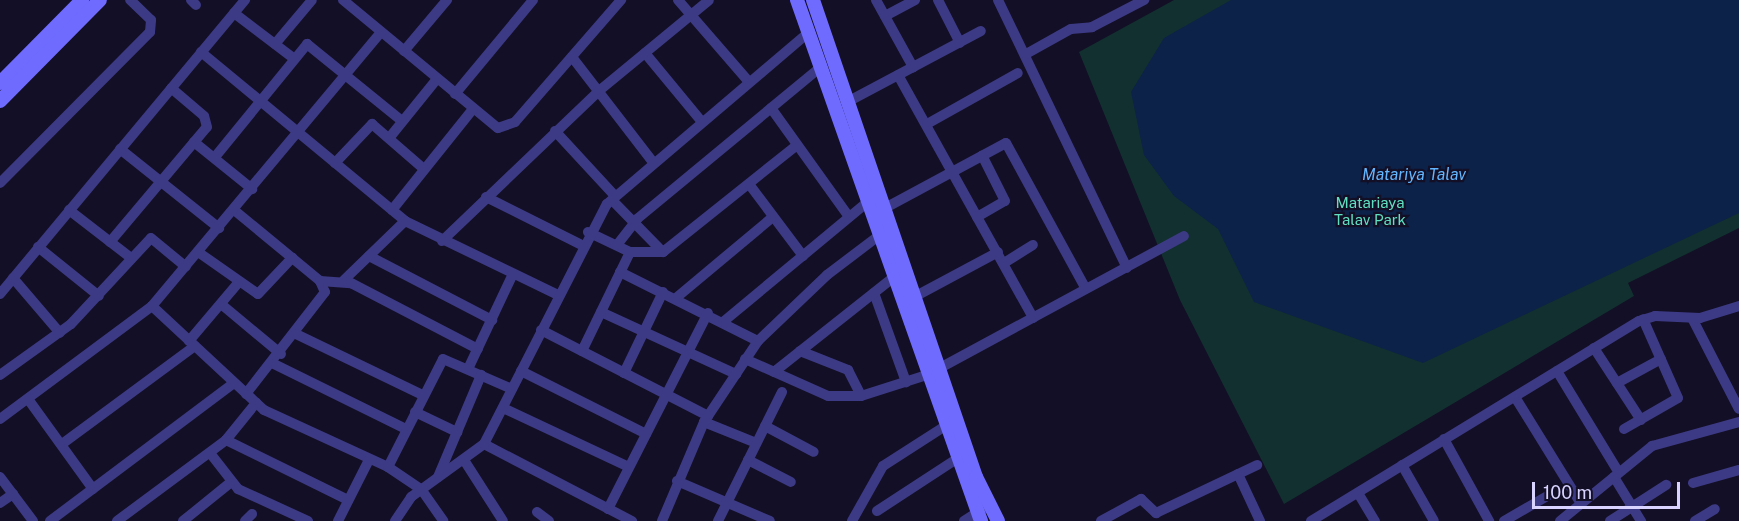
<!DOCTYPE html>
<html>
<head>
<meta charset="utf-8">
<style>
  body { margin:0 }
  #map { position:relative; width:1739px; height:521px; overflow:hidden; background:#130f26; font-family:"Public Sans",sans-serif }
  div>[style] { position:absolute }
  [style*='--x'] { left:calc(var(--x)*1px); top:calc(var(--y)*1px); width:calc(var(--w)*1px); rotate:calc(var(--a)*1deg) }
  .green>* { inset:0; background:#12302f }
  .water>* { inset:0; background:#0c2248 }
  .minor>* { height:10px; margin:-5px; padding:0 5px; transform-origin:5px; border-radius:5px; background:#3d3a85 }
  .secondary>* { height:14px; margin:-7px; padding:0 7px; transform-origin:7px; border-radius:7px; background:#6f6bff }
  span { translate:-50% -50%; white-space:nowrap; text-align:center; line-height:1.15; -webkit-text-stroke:4.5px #130f26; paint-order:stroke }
  .park-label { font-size:15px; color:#5fe0c0 }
  .water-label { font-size:16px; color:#62b6ff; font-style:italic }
  .scale { position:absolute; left:1532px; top:482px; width:148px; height:27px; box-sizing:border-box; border:3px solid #d9d4ff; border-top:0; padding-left:8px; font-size:18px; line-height:21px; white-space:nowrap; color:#d9d4ff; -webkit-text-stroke:4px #130f26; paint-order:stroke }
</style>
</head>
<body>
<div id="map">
  <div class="green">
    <div style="clip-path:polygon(1174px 0,1739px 0,1739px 228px,1628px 283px,1634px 296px,1284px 504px,1180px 300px,1079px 52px)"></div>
  </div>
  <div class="water">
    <div style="clip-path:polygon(1231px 0,1739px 0,1739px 213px,1423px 363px,1254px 302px,1218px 229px,1174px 196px,1144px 155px,1131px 92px,1164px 38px)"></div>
  </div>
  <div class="minor">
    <div style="--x:191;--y:0;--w:7;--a:45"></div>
    <div style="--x:343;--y:0;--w:201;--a:39.6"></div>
    <div style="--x:498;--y:128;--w:18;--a:-19"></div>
    <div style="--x:515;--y:122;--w:162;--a:-49"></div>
    <div style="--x:678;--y:0;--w:108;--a:49.1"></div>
    <div style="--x:876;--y:0;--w:77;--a:61.1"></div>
    <div style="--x:938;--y:0;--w:48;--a:62.9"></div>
    <div style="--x:998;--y:0;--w:297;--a:64.3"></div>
    <div style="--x:234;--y:13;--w:74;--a:37.3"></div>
    <div style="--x:885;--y:16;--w:34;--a:-28"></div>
    <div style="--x:275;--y:44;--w:57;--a:-49.9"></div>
    <div style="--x:404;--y:51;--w:67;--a:-49.9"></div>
    <div style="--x:201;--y:52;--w:265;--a:39.6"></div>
    <div style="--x:405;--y:221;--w:170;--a:25.8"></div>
    <div style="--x:645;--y:53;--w:89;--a:50.4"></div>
    <div style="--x:1026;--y:54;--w:51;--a:-29.1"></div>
    <div style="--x:1071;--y:29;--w:21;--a:-5"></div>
    <div style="--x:1092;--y:27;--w:59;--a:-27.4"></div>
    <div style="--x:572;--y:57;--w:133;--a:52.4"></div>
    <div style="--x:898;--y:75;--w:278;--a:60.9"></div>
    <div style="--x:455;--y:94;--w:122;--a:-50.3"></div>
    <div style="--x:851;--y:100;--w:147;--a:-28"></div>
    <div style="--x:771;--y:108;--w:134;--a:54.4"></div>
    <div style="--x:927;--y:124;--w:104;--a:-29.3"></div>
    <div style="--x:555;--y:131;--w:88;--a:47.3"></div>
    <div style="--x:390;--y:137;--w:75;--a:-51"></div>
    <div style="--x:194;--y:142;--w:75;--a:39"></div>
    <div style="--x:120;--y:149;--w:127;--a:38.6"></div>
    <div style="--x:215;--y:157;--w:146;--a:-50.8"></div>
    <div style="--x:307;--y:44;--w:122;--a:39"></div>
    <div style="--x:335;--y:163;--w:54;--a:-46.5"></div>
    <div style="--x:372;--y:124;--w:69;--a:40.9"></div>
    <div style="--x:0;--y:183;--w:213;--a:-45.2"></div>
    <div style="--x:150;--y:32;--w:12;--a:-85"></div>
    <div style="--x:151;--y:20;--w:29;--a:-136"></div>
    <div style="--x:749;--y:184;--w:90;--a:53.1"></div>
    <div style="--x:486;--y:197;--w:107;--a:26.6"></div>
    <div style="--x:612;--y:200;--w:73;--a:45.6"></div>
    <div style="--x:887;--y:207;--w:135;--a:-28.3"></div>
    <div style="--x:1006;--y:143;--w:166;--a:61.3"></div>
    <div style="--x:69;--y:210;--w:78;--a:37.7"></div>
    <div style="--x:234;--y:210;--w:112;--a:39.5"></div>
    <div style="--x:320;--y:281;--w:12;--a:66"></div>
    <div style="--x:325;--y:292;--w:129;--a:127.8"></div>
    <div style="--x:392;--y:210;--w:129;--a:-51.3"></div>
    <div style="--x:977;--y:217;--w:32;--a:-30"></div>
    <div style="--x:1005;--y:201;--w:51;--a:-116.6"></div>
    <div style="--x:588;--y:232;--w:47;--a:25.5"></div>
    <div style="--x:630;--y:252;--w:33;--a:0"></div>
    <div style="--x:663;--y:252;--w:171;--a:-38.6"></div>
    <div style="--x:442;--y:241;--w:219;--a:-43.7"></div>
    <div style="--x:600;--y:90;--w:141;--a:-39.5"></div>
    <div style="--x:110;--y:242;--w:150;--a:-49.9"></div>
    <div style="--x:207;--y:127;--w:11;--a:-105"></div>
    <div style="--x:204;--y:116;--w:43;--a:-139.7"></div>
    <div style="--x:617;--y:245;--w:33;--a:-52"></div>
    <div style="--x:637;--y:219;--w:240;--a:-39.6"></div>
    <div style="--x:38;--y:247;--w:78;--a:38.8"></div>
    <div style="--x:198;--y:252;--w:73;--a:35"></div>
    <div style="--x:258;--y:294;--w:50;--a:-46.6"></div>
    <div style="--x:369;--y:256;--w:139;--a:27.5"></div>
    <div style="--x:1004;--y:263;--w:34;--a:-32"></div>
    <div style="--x:620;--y:272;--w:154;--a:26.6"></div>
    <div style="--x:13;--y:278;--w:72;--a:49.5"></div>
    <div style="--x:344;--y:280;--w:85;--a:-44"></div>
    <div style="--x:320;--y:281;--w:31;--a:4"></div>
    <div style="--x:351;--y:283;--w:143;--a:27.5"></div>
    <div style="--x:874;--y:293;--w:95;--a:70.2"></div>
    <div style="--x:0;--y:294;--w:383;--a:-50.2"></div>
    <div style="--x:916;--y:296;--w:93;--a:-28.2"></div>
    <div style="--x:676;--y:298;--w:126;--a:-39.9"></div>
    <div style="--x:221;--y:304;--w:78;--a:39.8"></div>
    <div style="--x:152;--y:306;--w:153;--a:42.9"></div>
    <div style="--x:264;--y:410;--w:136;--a:24.7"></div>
    <div style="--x:388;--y:467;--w:40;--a:34"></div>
    <div style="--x:421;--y:489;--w:39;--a:55"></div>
    <div style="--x:601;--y:312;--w:149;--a:24.7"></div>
    <div style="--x:1692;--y:318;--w:102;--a:62.7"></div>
    <div style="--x:723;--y:322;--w:190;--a:-39.7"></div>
    <div style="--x:541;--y:330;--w:188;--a:27.2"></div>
    <div style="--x:296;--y:334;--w:141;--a:25.7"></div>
    <div style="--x:189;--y:341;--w:76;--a:-49.8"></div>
    <div style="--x:1594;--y:348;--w:86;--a:56.9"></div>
    <div style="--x:582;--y:351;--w:110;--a:-64.1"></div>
    <div style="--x:800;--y:351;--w:52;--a:21.6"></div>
    <div style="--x:848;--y:370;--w:29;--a:63"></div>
    <div style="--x:745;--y:359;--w:91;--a:24"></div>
    <div style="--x:828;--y:396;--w:33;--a:0"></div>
    <div style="--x:861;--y:396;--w:69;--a:-17.7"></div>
    <div style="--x:927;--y:375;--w:292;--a:-28.4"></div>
    <div style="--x:274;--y:364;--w:147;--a:26.2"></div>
    <div style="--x:468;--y:369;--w:105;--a:-64.7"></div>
    <div style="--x:521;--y:371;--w:140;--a:26.7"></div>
    <div style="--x:1557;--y:371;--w:119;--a:58.7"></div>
    <div style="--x:774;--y:372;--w:153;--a:-38.4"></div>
    <div style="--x:624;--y:373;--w:90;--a:-64.3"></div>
    <div style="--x:0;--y:375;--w:87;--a:-35.7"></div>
    <div style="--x:71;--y:324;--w:117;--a:-47.1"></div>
    <div style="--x:151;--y:238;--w:45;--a:39.6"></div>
    <div style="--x:1617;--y:383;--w:50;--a:-28.6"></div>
    <div style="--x:1515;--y:397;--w:126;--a:58.3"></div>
    <div style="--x:28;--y:399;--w:111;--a:54.2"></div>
    <div style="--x:503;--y:408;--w:139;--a:25.1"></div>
    <div style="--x:415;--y:412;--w:47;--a:25.5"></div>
    <div style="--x:0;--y:419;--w:189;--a:-36.6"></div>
    <div style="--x:152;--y:306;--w:357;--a:-50.1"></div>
    <div style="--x:704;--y:422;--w:56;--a:22"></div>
    <div style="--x:765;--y:426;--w:55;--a:28"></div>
    <div style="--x:1624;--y:429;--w:62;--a:-29.9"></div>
    <div style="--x:1678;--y:398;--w:86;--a:-113.9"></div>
    <div style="--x:1444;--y:439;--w:94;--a:61.2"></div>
    <div style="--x:226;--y:440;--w:136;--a:26.2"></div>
    <div style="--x:62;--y:444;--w:165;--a:-36.4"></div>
    <div style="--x:484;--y:444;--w:167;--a:27.5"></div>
    <div style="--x:210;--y:453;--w:46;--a:52.1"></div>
    <div style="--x:238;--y:489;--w:77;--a:24.6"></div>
    <div style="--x:464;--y:460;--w:72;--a:57.4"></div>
    <div style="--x:748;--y:460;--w:48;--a:27.1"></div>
    <div style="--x:1402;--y:465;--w:64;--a:60.3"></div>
    <div style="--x:388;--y:467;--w:121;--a:-63"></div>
    <div style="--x:443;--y:359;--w:75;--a:23.5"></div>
    <div style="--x:1238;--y:474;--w:52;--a:64.9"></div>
    <div style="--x:0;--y:477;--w:55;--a:53.1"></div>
    <div style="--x:438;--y:477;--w:111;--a:-67.1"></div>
    <div style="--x:1614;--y:477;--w:52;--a:58.5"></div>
    <div style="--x:677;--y:481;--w:101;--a:23.3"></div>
    <div style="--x:1693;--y:483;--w:48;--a:-15.8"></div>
    <div style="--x:1358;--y:493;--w:33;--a:59"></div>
    <div style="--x:0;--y:503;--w:16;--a:-35"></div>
    <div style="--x:608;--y:509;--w:220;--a:-63"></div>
    <div style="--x:877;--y:511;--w:93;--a:-33.2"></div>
    <div style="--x:537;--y:512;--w:15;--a:37"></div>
    <div style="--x:50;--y:521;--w:230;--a:-36.9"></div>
    <div style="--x:117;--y:521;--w:136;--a:-36.6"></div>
    <div style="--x:226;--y:440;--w:48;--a:-51"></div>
    <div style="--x:183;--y:521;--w:60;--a:-39"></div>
    <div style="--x:245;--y:521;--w:10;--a:-45"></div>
    <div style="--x:338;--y:521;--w:68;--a:-63.1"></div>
    <div style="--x:395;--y:521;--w:29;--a:-56"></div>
    <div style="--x:411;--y:497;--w:90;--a:-36"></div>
    <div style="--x:484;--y:444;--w:270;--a:-62.9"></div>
    <div style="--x:607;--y:204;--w:265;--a:-40.4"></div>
    <div style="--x:662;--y:521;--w:108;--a:-67"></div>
    <div style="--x:704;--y:422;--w:97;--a:-56.3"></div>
    <div style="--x:758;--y:341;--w:95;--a:-43.7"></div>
    <div style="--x:827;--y:275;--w:73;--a:-37.2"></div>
    <div style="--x:718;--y:521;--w:144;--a:-63.6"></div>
    <div style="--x:852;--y:521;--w:63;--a:-60.6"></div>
    <div style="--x:883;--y:466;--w:83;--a:-32.7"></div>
    <div style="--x:964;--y:521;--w:24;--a:-33"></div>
    <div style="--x:1101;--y:521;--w:46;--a:-28.8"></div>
    <div style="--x:1141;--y:499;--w:21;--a:43"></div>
    <div style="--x:1156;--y:513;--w:112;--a:-25.4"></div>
    <div style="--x:1311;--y:521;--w:384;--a:-31.4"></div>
    <div style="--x:1639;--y:321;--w:17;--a:-17"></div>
    <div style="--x:1655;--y:316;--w:45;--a:2.5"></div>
    <div style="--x:1700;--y:318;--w:41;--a:-17.1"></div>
    <div style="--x:1504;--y:521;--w:52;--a:-30"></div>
    <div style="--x:1560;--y:521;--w:119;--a:-39.2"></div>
    <div style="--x:1652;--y:446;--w:90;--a:-15.4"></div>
    <div style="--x:1610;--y:521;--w:67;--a:-32.7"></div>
    <div style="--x:1695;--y:521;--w:23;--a:-31"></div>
  </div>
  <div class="secondary">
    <div style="--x:797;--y:0;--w:553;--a:70.55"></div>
    <div style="--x:813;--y:0;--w:504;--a:71.13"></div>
    <div style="--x:976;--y:477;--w:49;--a:63.4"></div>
    <div style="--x:0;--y:83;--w:117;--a:-45.3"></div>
    <div style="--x:0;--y:101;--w:142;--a:-45.3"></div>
  </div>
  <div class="park-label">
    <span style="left:1370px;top:211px">Matariaya<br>Talav Park</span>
  </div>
  <div class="water-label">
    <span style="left:1414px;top:175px">Matariya Talav</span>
  </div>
  <div class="scale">100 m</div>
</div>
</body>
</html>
